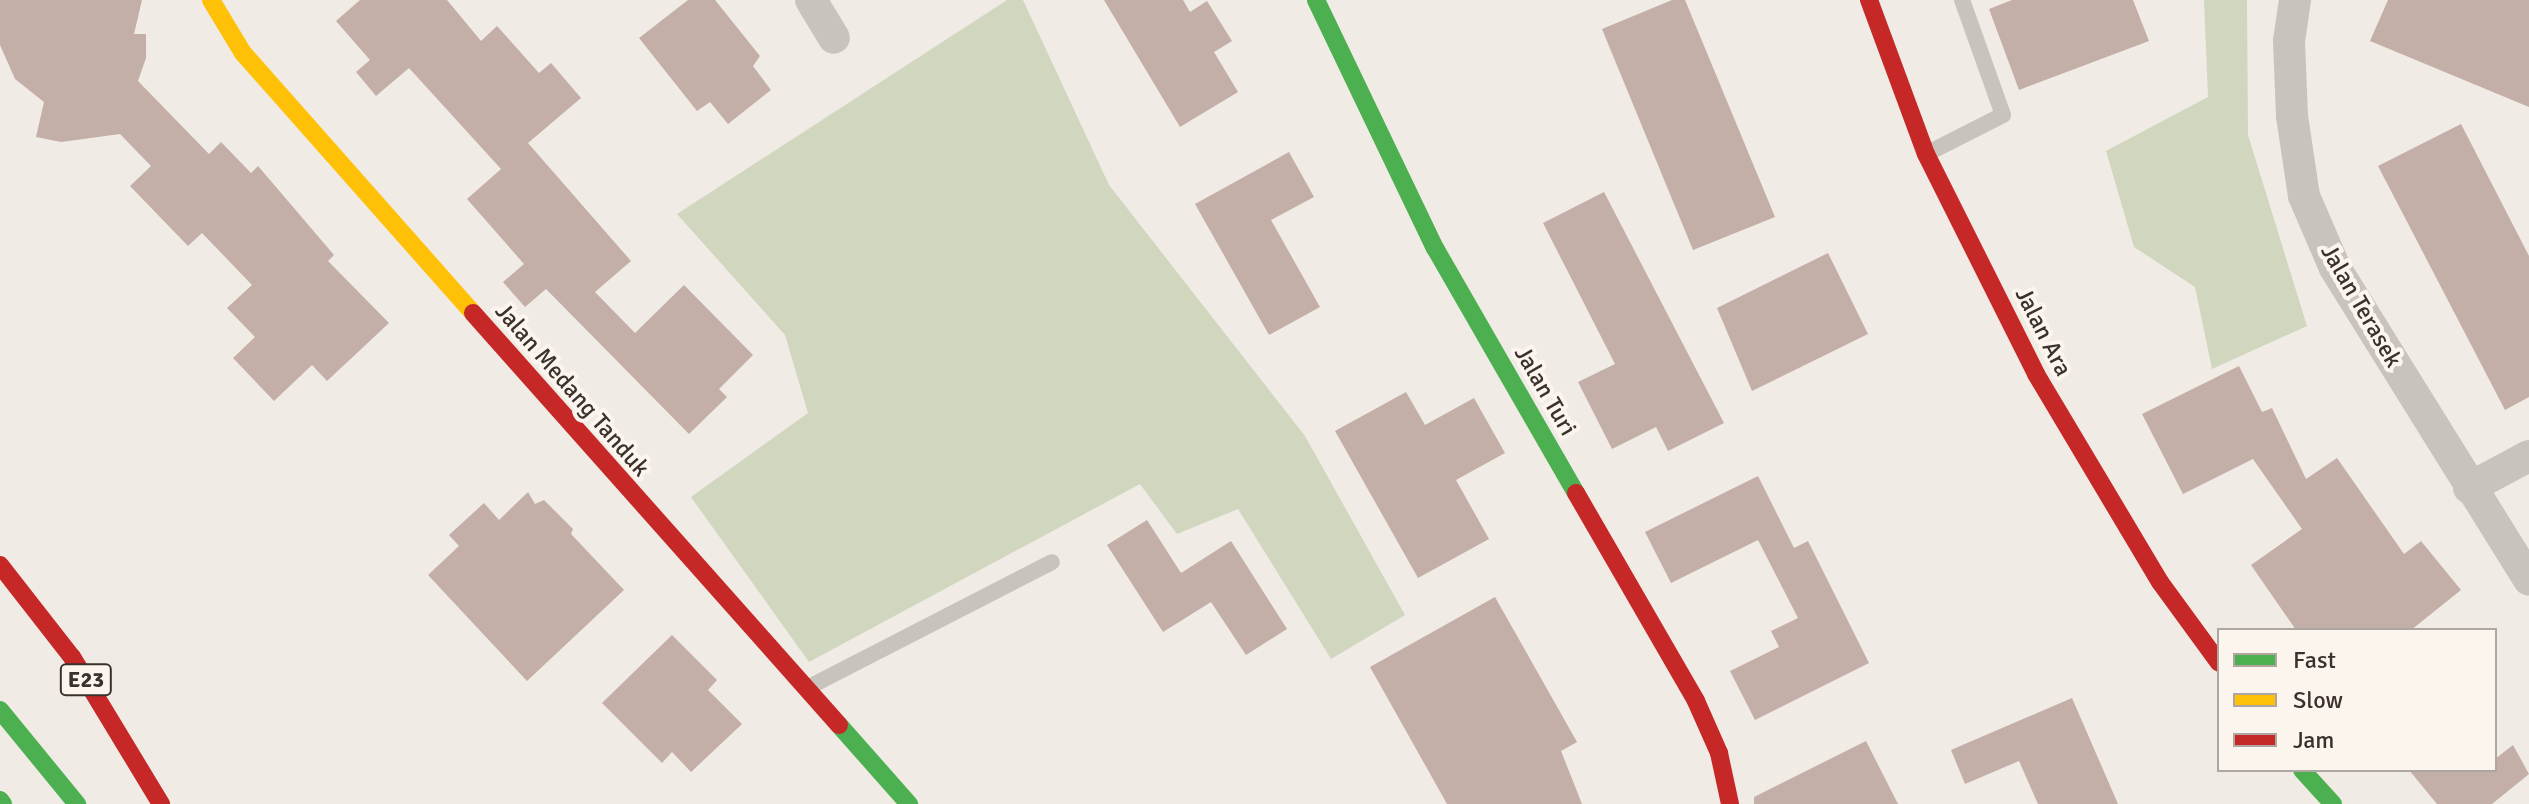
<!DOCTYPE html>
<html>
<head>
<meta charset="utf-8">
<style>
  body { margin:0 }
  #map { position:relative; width:2529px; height:804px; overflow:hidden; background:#f0ebe5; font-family:Signika,sans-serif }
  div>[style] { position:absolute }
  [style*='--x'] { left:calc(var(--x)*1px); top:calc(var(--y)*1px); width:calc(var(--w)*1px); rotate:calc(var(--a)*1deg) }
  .green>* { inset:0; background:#d1d6bf }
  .building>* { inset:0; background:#c3afa7 }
  .lane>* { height:16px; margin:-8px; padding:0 8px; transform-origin:8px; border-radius:8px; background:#c9c3be }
  .street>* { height:32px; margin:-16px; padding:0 16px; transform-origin:16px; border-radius:16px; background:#c9c3be }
  .fast>* { height:18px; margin:-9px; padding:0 9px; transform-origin:9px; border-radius:9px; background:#4caf50 }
  .slow>* { height:18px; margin:-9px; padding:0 9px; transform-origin:9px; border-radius:9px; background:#ffc107 }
  .jam>* { height:18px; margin:-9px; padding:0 9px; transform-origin:9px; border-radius:9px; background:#c62828 }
  span { translate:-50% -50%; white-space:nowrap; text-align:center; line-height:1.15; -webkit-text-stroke:8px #fbf5ee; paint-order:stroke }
  .shield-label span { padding:2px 6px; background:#fbf5ee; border:2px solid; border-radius:6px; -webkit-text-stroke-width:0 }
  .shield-label { font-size:22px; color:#3b302b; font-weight:700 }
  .street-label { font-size:24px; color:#3b302b }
  .legend { position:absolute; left:2217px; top:628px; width:280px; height:144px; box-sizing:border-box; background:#fbf5ee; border:2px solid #aea6a0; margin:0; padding:10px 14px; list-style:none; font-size:24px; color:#3b302b }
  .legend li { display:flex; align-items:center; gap:16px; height:40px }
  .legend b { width:40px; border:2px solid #aea6a0 }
</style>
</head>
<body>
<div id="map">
  <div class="green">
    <div style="clip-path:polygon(1007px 0,1023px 0,1109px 185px,1305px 436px,1405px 615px,1331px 659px,1238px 509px,1177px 534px,1140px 484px,809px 662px,691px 497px,808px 413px,785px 335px,677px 214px)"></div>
    <div style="clip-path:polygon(2204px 0,2247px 0,2248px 135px,2307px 326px,2212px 369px,2195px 287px,2134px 247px,2106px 151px,2208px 97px)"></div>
  </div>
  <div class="building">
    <div style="clip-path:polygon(0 0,142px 0,134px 34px,146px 34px,146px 58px,138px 81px,209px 154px,221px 142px,251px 173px,258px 166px,334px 255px,328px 261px,389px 323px,327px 381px,312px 365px,274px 401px,233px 358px,255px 337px,227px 308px,252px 285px,202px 233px,188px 246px,130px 186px,151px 166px,120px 134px,61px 142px,36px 137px,44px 102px,15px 79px,0 45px)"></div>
    <div style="clip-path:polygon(360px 0,447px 0,481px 41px,497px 26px,539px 73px,551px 63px,581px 98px,528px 143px,631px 261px,595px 292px,635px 333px,684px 285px,753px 355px,719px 389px,727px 397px,689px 434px,546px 289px,525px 307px,503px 282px,524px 264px,467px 199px,501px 169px,409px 68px,376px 96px,356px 72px,370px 60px,336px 21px)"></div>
    <div style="clip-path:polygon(688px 0,715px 0,760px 56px,753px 66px,771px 90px,728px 124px,710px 102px,697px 111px,639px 38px)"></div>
    <div style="clip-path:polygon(1104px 0,1183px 0,1190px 12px,1207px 1px,1232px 41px,1214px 52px,1238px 92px,1180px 127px)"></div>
    <div style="clip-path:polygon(1672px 0,1685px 0,1775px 217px,1693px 250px,1602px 29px)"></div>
    <div style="clip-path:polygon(2012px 0,2133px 0,2149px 41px,2019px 90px,1989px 9px)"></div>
    <div style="clip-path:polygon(2388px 0,2529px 0,2529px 107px,2370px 41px)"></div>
    <div style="clip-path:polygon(2461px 124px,2529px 256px,2529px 397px,2505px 410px,2378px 166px)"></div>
    <div style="clip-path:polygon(1289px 152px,1314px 197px,1271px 220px,1320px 307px,1269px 335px,1195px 204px)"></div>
    <div style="clip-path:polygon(1604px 192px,1724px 423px,1668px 451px,1656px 427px,1612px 449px,1578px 382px,1615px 364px,1543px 223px)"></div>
    <div style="clip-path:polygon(1828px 253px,1868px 334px,1752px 391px,1717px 308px)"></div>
    <div style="clip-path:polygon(2239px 366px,2262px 412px,2272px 408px,2306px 479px,2337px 458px,2404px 554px,2421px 541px,2461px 590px,2411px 630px,2296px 630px,2251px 565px,2302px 529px,2253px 459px,2183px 494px,2142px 414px)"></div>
    <div style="clip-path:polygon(1406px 392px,1425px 425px,1474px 398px,1505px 453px,1456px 480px,1489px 539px,1418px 578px,1335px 431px)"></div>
    <div style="clip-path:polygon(1758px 476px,1794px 548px,1808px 541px,1869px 663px,1755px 720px,1730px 671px,1779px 647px,1771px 631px,1798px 618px,1758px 540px,1671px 583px,1645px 532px)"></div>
    <div style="clip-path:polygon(528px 492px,535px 504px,544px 500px,573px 529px,571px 534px,624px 590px,527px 681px,428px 575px,459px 546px,449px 535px,484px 503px,499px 520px)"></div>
    <div style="clip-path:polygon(1147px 520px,1181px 573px,1231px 541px,1287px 629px,1246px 655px,1211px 602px,1163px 632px,1107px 545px)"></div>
    <div style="clip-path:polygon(1495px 597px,1577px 742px,1561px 751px,1582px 804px,1447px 804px,1370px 667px)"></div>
    <div style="clip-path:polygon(672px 635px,717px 680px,708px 690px,742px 724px,691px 772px,672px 752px,662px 763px,602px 703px)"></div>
    <div style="clip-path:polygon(2072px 698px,2118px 804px,2038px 804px,2019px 761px,1965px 784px,1951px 750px)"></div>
    <div style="clip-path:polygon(1866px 741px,1898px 804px,1754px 804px,1754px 797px)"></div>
    <div style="clip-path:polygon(2513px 745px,2529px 774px,2492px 804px,2437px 804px,2409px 770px,2495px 770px,2495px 759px)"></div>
  </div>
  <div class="lane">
    <div style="--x:1928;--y:153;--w:84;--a:-26.9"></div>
    <div style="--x:2003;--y:115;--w:122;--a:-109.6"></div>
    <div style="--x:809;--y:687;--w:273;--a:-27.2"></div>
  </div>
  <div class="street">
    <div style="--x:811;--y:0;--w:44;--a:58.8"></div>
    <div style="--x:2295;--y:0;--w:41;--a:98.3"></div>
    <div style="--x:2289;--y:41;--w:75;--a:87.7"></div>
    <div style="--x:2292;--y:116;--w:81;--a:81.5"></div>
    <div style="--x:2304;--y:196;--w:78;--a:66.7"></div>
    <div style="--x:2335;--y:268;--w:367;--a:58.1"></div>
    <div style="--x:2469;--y:488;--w:68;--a:-28.1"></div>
  </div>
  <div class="fast">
    <div style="--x:1316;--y:0;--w:275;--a:64.4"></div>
    <div style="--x:1435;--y:248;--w:283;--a:60.1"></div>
    <div style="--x:0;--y:710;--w:122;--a:50.7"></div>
    <div style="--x:839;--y:725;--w:106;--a:48.5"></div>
    <div style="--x:2302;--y:770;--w:46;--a:47.6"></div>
    <div style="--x:0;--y:800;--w:5;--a:53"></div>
  </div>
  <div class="slow">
    <div style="--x:211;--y:0;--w:62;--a:58.9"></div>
    <div style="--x:243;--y:53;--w:347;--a:48.5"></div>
  </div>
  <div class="jam">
    <div style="--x:1869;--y:0;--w:164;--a:69.7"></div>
    <div style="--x:1926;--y:154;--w:246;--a:63.4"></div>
    <div style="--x:2036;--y:374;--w:242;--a:59.2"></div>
    <div style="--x:2160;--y:582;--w:100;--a:53.9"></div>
    <div style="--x:473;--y:313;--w:551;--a:48.38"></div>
    <div style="--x:1576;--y:493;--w:240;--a:60"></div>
    <div style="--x:1696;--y:701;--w:57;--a:66.1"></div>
    <div style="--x:1719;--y:753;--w:52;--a:77.8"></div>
    <div style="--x:0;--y:565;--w:117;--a:52"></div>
    <div style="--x:72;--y:657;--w:172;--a:58.8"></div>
  </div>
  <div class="shield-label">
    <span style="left:86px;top:680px">E23</span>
  </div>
  <div class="street-label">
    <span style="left:2361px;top:306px;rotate:60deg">Jalan Terasek</span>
    <span style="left:2043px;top:332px;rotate:63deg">Jalan Ara</span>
    <span style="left:572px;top:390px;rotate:49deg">Jalan Medang Tanduk</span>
    <span style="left:1545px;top:391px;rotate:60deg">Jalan Turi</span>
  </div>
  <ul class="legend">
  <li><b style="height:10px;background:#4caf50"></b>Fast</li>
  <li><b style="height:10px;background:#ffc107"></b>Slow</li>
  <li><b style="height:10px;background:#c62828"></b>Jam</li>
  </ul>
</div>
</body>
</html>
